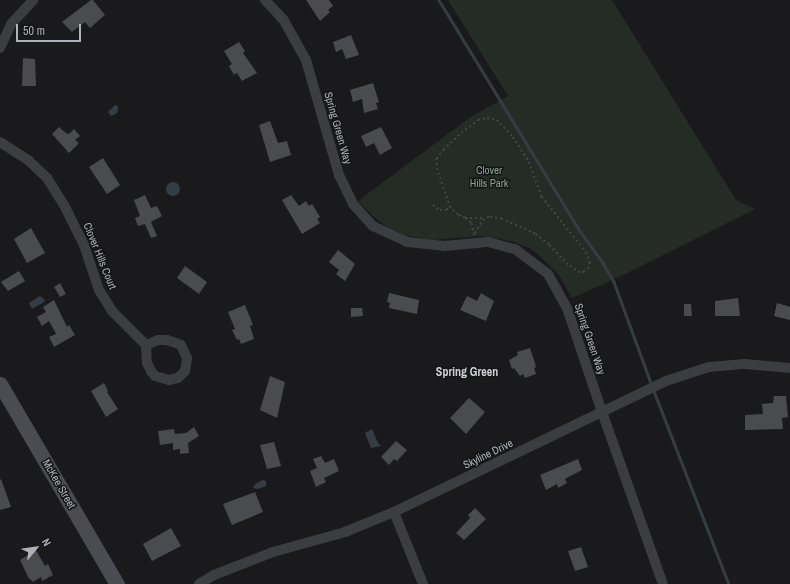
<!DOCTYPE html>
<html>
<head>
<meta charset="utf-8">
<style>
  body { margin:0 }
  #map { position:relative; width:790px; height:584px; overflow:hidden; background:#1a1a1c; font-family:"Archivo Narrow",sans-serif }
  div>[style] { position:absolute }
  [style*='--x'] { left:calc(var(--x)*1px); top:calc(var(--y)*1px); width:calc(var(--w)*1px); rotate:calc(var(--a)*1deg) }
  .green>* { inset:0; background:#252c26 }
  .water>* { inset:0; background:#353d44 }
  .round { border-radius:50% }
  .stream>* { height:2.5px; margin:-1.25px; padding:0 1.25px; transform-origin:1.25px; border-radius:1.25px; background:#353d44 }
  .building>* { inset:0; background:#4a4b4e }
  .path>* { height:1.5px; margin-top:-0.75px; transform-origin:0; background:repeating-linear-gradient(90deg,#424448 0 2px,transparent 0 5px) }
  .street>* { height:10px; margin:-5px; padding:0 5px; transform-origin:5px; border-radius:5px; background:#3c3d41 }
  .secondary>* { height:15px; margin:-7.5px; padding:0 7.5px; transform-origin:7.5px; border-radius:7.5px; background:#4a4c51 }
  span { translate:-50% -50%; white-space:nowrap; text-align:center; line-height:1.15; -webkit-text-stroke:3px #151517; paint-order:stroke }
  .street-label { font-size:11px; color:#aeb2ba }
  .park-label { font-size:11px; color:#88a389 }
  .neighbourhood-label { font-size:12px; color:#cfd1d7; font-weight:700 }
  .north { position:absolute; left:16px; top:528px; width:40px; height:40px; -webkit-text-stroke:3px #151517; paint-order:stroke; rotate:61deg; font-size:11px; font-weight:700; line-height:16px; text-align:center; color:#aeb2ba }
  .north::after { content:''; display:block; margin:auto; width:14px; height:18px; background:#aeb2ba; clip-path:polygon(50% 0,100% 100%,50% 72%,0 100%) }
  .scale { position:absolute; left:16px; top:24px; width:65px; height:18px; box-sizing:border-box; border:2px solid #aeb2ba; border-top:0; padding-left:5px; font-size:12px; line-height:14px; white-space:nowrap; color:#aeb2ba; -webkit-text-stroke:3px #151517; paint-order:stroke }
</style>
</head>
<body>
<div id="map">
  <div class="green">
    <div style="clip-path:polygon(448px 0,612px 0,736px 200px,755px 209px,621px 276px,572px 298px,559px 275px,541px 257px,531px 249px,511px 241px,483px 236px,431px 240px,405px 235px,384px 225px,372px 215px,358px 201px,472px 116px,508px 96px)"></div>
  </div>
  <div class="water">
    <div style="clip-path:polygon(115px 105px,118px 106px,118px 110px,116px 114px,111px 116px,108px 112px)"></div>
    <div class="round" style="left:166px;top:182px;width:14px;height:14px"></div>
    <div style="clip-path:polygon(40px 296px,45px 300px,44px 302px,32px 309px,29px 303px)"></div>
    <div style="clip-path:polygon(372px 429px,378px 443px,381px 446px,371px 448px,365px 433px)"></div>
    <div style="clip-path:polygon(263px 480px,266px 481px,266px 486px,258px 489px,253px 488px,255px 484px)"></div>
  </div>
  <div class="stream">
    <div style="--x:439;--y:0;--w:271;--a:58.6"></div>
    <div style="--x:580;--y:231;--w:39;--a:54"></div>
    <div style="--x:603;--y:263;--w:22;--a:60"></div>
    <div style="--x:614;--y:282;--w:111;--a:69.9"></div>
    <div style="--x:654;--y:391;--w:207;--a:68.8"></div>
  </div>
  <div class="building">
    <div style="clip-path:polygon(91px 0,93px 0,105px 15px,90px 28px,85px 22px,72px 32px,62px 22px)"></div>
    <div style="clip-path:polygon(306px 0,329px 0,333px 6px,328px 10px,330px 12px,320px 21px)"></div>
    <div style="clip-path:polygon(351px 35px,359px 55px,346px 59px,342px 49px,336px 52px,333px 42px)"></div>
    <div style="clip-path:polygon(239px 42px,245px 51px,243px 53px,257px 73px,242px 81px,237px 73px,234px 75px,229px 66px,232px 64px,224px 51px)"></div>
    <div style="clip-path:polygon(23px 58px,35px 59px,36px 86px,22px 86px)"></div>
    <div style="clip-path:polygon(373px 83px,379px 102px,376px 103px,378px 109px,364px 113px,362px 99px,353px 102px,350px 90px)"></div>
    <div style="clip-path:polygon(270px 121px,278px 143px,287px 141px,291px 155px,270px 162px,259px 125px)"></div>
    <div style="clip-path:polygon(59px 127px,66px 133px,69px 134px,74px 129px,80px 136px,75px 140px,79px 143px,69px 153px,52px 134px)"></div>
    <div style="clip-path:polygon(381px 127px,392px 148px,380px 155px,374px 143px,366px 147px,361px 136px)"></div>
    <div style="clip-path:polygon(103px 158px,120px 185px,107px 194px,89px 167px)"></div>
    <div style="clip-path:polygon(145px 195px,151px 208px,157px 206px,162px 216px,151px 222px,157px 236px,151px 238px,145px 224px,138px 226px,135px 218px,140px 216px,134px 200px)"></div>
    <div style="clip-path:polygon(291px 195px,299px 206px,306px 201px,309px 206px,312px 204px,320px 217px,317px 219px,320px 223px,302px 234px,282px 200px)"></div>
    <div style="clip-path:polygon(31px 228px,45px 253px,27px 263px,14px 239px)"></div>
    <div style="clip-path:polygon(338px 250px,355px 264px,345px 281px,336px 274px,339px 270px,329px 262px)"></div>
    <div style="clip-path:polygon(185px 266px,207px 282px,199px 294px,177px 278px)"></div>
    <div style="clip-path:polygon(19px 271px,25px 281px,8px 291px,1px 282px)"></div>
    <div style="clip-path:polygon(60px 283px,66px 294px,60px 297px,54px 287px)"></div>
    <div style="clip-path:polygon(389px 293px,419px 300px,417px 314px,389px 308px,390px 303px,387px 302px)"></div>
    <div style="clip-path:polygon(481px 293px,494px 301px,486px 321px,460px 310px,467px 296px,477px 301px)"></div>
    <div style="clip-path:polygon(738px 298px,740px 316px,715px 316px,715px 301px)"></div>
    <div style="clip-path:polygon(54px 300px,67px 327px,69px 325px,75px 335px,54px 347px,49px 337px,56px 334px,49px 321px,42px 326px,37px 317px,46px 312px,43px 307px)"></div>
    <div style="clip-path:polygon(777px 303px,790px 307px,790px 320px,774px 316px)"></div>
    <div style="clip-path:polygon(684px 304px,691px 304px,692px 316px,684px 316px)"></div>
    <div style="clip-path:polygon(245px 305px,253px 325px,250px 326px,254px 339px,241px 344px,239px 339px,237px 340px,232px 330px,235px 329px,228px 312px)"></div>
    <div style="clip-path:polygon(351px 308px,362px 308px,363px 316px,351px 317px)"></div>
    <div style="clip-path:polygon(530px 348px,535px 363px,536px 367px,534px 368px,536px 374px,525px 378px,523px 374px,520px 376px,514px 368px,512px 369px,509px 360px,518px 355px,517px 352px)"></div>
    <div style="clip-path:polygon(270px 376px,285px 382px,277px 418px,260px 410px)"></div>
    <div style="clip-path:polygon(104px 383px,108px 391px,107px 392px,118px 409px,106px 417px,91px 391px)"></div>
    <div style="clip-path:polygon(774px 396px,786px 396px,788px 417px,782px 418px,783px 429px,745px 430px,745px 415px,763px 414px,762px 404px,773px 403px)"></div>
    <div style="clip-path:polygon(469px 398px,485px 412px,466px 434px,450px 418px)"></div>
    <div style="clip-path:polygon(194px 427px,199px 436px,188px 443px,189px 453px,180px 454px,180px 449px,173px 450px,173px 443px,160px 445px,158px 431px,174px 429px,175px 434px,186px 433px)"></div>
    <div style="clip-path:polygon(396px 441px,407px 450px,397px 461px,394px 459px,389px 465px,381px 457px)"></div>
    <div style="clip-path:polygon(274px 442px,281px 466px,267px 469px,260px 445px)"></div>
    <div style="clip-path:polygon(321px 456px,325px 463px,334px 459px,339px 471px,324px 478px,326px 482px,316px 487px,310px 471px,317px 468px,313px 459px)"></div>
    <div style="clip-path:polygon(578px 459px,582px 470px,565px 479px,567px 483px,558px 488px,557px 484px,546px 490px,540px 475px)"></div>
    <div style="clip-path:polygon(1px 479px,11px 507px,0 510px,0 480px)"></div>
    <div style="clip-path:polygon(255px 492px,263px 512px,232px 525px,223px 504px)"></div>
    <div style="clip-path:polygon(475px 508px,486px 519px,464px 540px,456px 533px,470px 518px,468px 515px)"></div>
    <div style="clip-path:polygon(171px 528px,181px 546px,152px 561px,143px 544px)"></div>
    <div style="clip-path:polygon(581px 547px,588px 567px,575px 571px,568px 551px)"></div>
    <div style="clip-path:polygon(36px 550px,45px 566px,48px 564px,53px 575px,42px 581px,41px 577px,33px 582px,30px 579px,29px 579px,20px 560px)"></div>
  </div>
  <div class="path">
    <div style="--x:487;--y:118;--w:10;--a:11"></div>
    <div style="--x:497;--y:120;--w:23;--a:47"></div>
    <div style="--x:513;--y:137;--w:30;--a:57"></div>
    <div style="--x:529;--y:162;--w:37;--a:70"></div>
    <div style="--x:542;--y:197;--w:70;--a:51.3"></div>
    <div style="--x:586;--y:252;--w:11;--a:68"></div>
    <div style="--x:590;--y:262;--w:6;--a:99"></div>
    <div style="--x:589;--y:268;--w:6;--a:141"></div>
    <div style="--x:584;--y:272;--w:4;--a:166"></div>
    <div style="--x:580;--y:273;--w:14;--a:-146"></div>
    <div style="--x:568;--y:265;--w:28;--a:-134"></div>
    <div style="--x:549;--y:245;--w:18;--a:-142"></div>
    <div style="--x:535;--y:234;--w:36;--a:-156"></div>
    <div style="--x:502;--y:219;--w:13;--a:-171"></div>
    <div style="--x:489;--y:217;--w:5;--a:158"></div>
    <div style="--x:484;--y:219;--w:19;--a:122"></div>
    <div style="--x:474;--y:235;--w:12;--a:-104"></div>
    <div style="--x:471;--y:223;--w:8;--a:-140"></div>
    <div style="--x:465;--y:218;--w:8;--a:-157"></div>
    <div style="--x:458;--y:215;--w:11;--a:-139"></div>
    <div style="--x:450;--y:208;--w:40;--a:-108.9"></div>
    <div style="--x:437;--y:170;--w:11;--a:-95"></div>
    <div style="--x:436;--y:159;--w:11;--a:-52"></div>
    <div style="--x:443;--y:150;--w:25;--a:-43"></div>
    <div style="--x:461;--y:133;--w:21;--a:-37"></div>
    <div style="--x:478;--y:120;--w:9;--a:-13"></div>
    <div style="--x:433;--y:205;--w:9;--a:36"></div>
    <div style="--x:440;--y:210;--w:6;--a:0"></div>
    <div style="--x:446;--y:210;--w:4;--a:-27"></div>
    <div style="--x:465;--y:218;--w:18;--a:0"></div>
  </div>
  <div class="street">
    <div style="--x:265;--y:0;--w:26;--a:47"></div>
    <div style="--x:283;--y:19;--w:47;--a:60.7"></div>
    <div style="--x:306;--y:60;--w:120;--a:74"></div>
    <div style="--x:339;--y:175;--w:32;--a:64"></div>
    <div style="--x:353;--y:204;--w:30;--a:48"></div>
    <div style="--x:373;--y:226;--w:38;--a:25"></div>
    <div style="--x:407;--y:242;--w:37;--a:6"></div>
    <div style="--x:444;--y:246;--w:44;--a:-5.2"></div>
    <div style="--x:488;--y:242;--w:28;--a:15"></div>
    <div style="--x:515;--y:249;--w:41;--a:37.1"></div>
    <div style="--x:548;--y:274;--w:39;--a:61"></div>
    <div style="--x:567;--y:308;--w:110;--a:71.4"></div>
    <div style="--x:602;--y:412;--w:182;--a:70.5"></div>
    <div style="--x:0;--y:48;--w:26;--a:-65"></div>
    <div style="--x:11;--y:24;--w:33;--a:-47"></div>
    <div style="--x:0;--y:142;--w:35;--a:33"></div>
    <div style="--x:29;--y:161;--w:25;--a:43"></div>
    <div style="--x:47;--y:178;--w:32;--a:58"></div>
    <div style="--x:64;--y:205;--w:45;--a:63.4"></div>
    <div style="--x:84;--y:245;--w:47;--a:71.6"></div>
    <div style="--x:99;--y:290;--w:25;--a:58"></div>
    <div style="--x:112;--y:311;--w:48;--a:45"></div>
    <div style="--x:146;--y:345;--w:18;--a:87"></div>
    <div style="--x:147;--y:363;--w:9;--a:63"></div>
    <div style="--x:151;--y:371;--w:6;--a:51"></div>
    <div style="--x:155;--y:376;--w:15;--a:16"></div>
    <div style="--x:169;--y:380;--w:9;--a:-13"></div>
    <div style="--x:178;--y:378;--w:10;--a:-45"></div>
    <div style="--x:185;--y:371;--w:13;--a:-81"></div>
    <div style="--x:187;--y:358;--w:14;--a:-115"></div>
    <div style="--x:181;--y:345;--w:15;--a:-160"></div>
    <div style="--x:167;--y:340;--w:9;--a:180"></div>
    <div style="--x:158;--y:340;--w:13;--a:157"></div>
    <div style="--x:394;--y:512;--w:78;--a:68.1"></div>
    <div style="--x:199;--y:584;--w:17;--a:-31"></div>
    <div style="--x:214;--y:575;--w:63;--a:-21.3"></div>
    <div style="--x:273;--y:552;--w:75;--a:-15.5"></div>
    <div style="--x:345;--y:532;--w:53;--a:-22.2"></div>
    <div style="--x:394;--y:512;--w:302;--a:-25.7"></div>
    <div style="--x:666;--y:381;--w:45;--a:-18"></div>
    <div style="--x:709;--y:367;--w:36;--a:-5"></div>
    <div style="--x:745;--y:364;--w:45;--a:5.1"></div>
  </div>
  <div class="secondary">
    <div style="--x:0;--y:384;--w:232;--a:59.7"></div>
  </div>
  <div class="street-label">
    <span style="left:338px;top:128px;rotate:74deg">Spring Green Way</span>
    <span style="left:100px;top:256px;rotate:68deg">Clover Hills Court</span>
    <span style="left:590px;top:339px;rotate:71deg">Spring Green Way</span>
    <span style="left:488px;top:454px;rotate:-26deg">Skyline Drive</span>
    <span style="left:59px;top:484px;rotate:60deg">McKee Street</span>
  </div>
  <div class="park-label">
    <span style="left:489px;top:177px">Clover<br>Hills Park</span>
  </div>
  <div class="neighbourhood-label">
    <span style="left:467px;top:373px">Spring Green</span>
  </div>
  <div class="north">N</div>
  <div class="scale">50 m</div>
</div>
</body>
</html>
